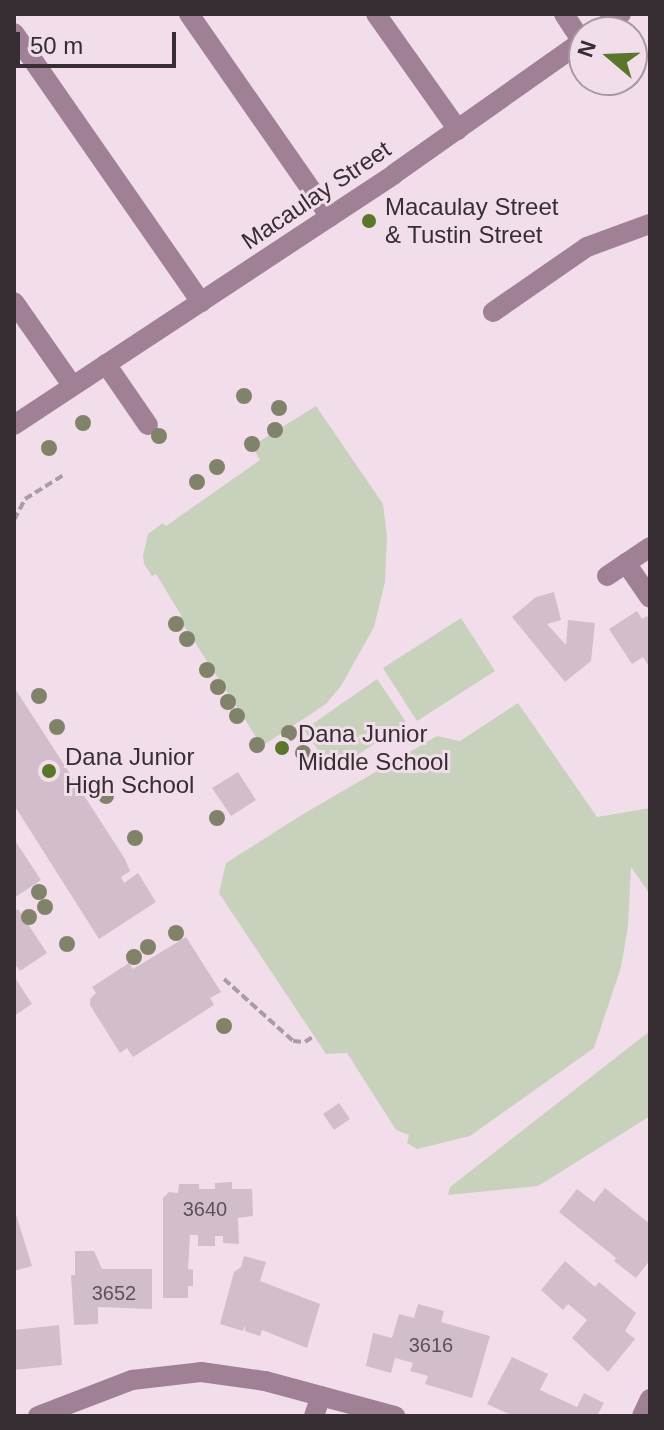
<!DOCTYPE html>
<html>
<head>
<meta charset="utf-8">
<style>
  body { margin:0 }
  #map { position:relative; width:664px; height:1430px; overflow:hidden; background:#f2deeb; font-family:Arial,sans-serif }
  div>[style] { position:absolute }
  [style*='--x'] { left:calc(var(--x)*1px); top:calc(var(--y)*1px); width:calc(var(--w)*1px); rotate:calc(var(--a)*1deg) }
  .green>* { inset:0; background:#c7d1bc }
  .building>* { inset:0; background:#d2beca }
  .path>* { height:4px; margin-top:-2px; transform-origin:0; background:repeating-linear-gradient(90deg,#aa9ba5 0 8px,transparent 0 12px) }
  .minor>* { height:20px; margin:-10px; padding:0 10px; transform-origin:10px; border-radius:10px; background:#a08095 }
  .trees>* { width:16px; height:16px; margin:-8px; border-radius:50%; background:#81826a }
  .dots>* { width:22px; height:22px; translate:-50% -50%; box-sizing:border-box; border:4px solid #f2deeb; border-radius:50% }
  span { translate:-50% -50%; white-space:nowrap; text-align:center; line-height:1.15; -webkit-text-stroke:6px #f2deeb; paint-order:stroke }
  .number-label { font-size:20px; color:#5d5259 }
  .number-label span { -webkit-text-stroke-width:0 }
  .street-label { font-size:24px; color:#362e33 }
  .poi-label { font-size:24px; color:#362e33 }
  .left { translate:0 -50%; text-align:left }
  .frame { position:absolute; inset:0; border:16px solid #362e33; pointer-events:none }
  .north { position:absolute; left:568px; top:16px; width:80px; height:80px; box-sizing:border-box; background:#f2deeb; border:2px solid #a798a1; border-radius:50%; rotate:289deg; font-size:22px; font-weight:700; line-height:32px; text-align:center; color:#362e33 }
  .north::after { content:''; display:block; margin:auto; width:28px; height:36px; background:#59762b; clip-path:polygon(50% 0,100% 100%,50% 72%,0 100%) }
  .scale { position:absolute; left:16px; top:32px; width:160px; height:36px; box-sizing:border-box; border:4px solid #362e33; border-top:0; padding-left:10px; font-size:24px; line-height:28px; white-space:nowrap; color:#362e33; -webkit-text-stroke:6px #f2deeb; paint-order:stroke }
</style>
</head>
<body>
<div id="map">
  <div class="green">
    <div style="clip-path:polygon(316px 406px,383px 504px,387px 536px,385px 582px,374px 627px,341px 686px,326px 704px,262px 746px,179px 618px,181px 615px,156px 574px,152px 576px,144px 564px,143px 556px,148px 534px,163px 523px,166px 526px,260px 460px,252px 446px)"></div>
    <div style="clip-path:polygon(461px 618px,495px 671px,417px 721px,383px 668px)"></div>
    <div style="clip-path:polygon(377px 679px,406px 722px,333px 772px,304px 730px)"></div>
    <div style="clip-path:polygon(518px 703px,597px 817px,650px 808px,650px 894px,631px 867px,628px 926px,621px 967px,594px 1048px,470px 1136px,417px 1149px,407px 1143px,409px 1135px,396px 1130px,347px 1053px,326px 1054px,219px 893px,226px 863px,300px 816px,437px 736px,460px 741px)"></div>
    <div style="clip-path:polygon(650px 1031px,650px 1116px,538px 1186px,448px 1195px,450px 1187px)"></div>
  </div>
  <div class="building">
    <div style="clip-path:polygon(554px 592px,561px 620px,547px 624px,566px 645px,568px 620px,595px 623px,591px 661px,565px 682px,512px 617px,536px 597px)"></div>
    <div style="clip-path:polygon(637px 611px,642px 619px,647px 616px,650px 620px,650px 668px,643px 657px,632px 664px,609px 629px)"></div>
    <div style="clip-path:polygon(14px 687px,125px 859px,130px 871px,121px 877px,124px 883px,138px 873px,156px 902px,99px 939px,14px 805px)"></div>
    <div style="clip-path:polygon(238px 772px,256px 800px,231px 816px,212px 788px)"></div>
    <div style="clip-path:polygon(14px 839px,41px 880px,14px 898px)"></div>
    <div style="clip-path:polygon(18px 909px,47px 953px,20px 971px,14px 963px,14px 912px)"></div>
    <div style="clip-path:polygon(186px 937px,221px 992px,210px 998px,214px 1005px,133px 1057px,127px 1048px,120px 1053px,90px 1005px,90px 999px,96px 993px,92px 987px,129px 963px,133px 969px)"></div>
    <div style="clip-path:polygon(14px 976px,32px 1004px,14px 1016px)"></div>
    <div style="clip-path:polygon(339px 1103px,350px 1119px,334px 1130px,323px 1114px)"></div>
    <div style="clip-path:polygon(232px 1182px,232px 1189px,252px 1189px,253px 1216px,238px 1218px,239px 1244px,223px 1243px,223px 1236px,215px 1236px,215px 1246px,198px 1246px,198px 1235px,190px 1235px,188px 1269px,193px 1270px,193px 1286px,188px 1286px,188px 1298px,163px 1298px,163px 1198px,169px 1192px,178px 1193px,179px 1184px,199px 1184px,199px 1189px,215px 1189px,215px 1183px)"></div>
    <div style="clip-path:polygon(605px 1188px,650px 1224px,650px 1260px,636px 1278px,614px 1261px,616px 1258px,559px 1212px,577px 1189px,594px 1202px)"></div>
    <div style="clip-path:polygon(14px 1208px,32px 1266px,14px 1271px)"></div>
    <div style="clip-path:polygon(75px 1251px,94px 1251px,102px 1269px,152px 1269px,152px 1309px,98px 1307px,98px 1324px,74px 1325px,71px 1275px,75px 1275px)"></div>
    <div style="clip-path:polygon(244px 1256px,266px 1262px,260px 1281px,320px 1304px,307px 1348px,262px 1330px,260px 1336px,245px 1331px,245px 1325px,243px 1331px,220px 1324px,234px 1272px,241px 1267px)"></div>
    <div style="clip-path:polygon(565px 1261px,595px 1287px,599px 1282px,636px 1313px,625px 1331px,635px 1339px,608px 1372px,572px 1338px,587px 1320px,568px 1304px,563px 1310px,541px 1290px)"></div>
    <div style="clip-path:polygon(418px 1304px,444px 1311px,441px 1322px,490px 1336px,472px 1398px,425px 1384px,428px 1376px,410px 1371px,413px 1363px,395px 1358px,391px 1373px,366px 1366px,373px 1333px,392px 1338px,399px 1314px,414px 1318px)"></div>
    <div style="clip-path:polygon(59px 1325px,62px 1365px,14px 1370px,14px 1330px)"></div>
    <div style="clip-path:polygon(512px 1357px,548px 1374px,540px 1390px,577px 1407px,584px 1393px,604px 1403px,597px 1416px,513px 1416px,487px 1404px)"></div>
  </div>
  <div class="path">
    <div style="--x:14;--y:520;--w:24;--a:-62"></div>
    <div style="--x:25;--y:499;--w:47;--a:-32"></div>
    <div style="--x:224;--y:979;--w:93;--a:41.9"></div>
    <div style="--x:293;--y:1041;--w:12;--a:5"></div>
    <div style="--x:305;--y:1042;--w:11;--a:-34"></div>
  </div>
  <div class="minor">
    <div style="--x:189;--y:14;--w:247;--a:55.2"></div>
    <div style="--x:376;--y:14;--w:142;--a:54.7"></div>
    <div style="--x:564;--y:14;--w:33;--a:57"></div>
    <div style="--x:596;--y:32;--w:31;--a:-36"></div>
    <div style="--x:14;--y:33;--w:328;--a:55.2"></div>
    <div style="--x:14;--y:302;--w:101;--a:55.1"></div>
    <div style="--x:493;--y:312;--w:114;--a:-34.7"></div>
    <div style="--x:587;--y:247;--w:67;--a:-20.1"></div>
    <div style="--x:106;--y:364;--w:74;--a:55.5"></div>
    <div style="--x:14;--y:425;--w:455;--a:-33.4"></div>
    <div style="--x:394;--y:174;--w:232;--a:-35.2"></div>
    <div style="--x:626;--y:563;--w:42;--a:55.6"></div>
    <div style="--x:607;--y:576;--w:52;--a:-34"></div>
    <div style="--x:38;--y:1416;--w:101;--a:-21"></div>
    <div style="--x:132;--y:1380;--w:69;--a:-6.6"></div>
    <div style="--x:201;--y:1372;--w:65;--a:8"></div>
    <div style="--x:265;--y:1381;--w:135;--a:15.1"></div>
    <div style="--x:314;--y:1416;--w:21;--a:-71"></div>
    <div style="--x:642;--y:1416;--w:19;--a:-65"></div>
  </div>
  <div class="trees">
    <div style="left:244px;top:396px"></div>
    <div style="left:279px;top:408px"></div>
    <div style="left:83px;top:423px"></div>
    <div style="left:275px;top:430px"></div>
    <div style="left:159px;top:436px"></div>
    <div style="left:252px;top:444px"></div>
    <div style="left:49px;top:448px"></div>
    <div style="left:217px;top:467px"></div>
    <div style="left:197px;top:482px"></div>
    <div style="left:176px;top:624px"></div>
    <div style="left:187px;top:639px"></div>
    <div style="left:207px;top:670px"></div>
    <div style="left:218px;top:687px"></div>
    <div style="left:39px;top:696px"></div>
    <div style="left:228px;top:702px"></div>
    <div style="left:237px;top:716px"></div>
    <div style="left:57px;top:727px"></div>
    <div style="left:289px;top:733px"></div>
    <div style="left:257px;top:745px"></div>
    <div style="left:303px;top:753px"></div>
    <div style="left:106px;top:796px"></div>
    <div style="left:217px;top:818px"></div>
    <div style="left:135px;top:838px"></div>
    <div style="left:39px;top:892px"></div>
    <div style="left:45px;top:907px"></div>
    <div style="left:29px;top:917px"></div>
    <div style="left:176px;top:933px"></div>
    <div style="left:67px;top:944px"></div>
    <div style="left:148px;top:947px"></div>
    <div style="left:134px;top:957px"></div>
    <div style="left:224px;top:1026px"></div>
  </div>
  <div class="dots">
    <div style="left:369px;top:221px;background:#59762b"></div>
    <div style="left:282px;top:748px;background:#59762b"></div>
    <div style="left:49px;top:771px;background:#59762b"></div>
  </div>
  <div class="number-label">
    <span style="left:205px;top:1209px">3640</span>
    <span style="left:114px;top:1293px">3652</span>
    <span style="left:431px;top:1345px">3616</span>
  </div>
  <div class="street-label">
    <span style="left:316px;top:195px;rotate:-34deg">Macaulay Street</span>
  </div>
  <div class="poi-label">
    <span class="left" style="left:385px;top:221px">Macaulay Street<br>&amp; Tustin Street</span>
    <span class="left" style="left:298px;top:748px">Dana Junior<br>Middle School</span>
    <span class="left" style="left:65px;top:771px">Dana Junior<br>High School</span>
  </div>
  <div class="frame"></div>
  <div class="north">N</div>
  <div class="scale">50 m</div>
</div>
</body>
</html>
